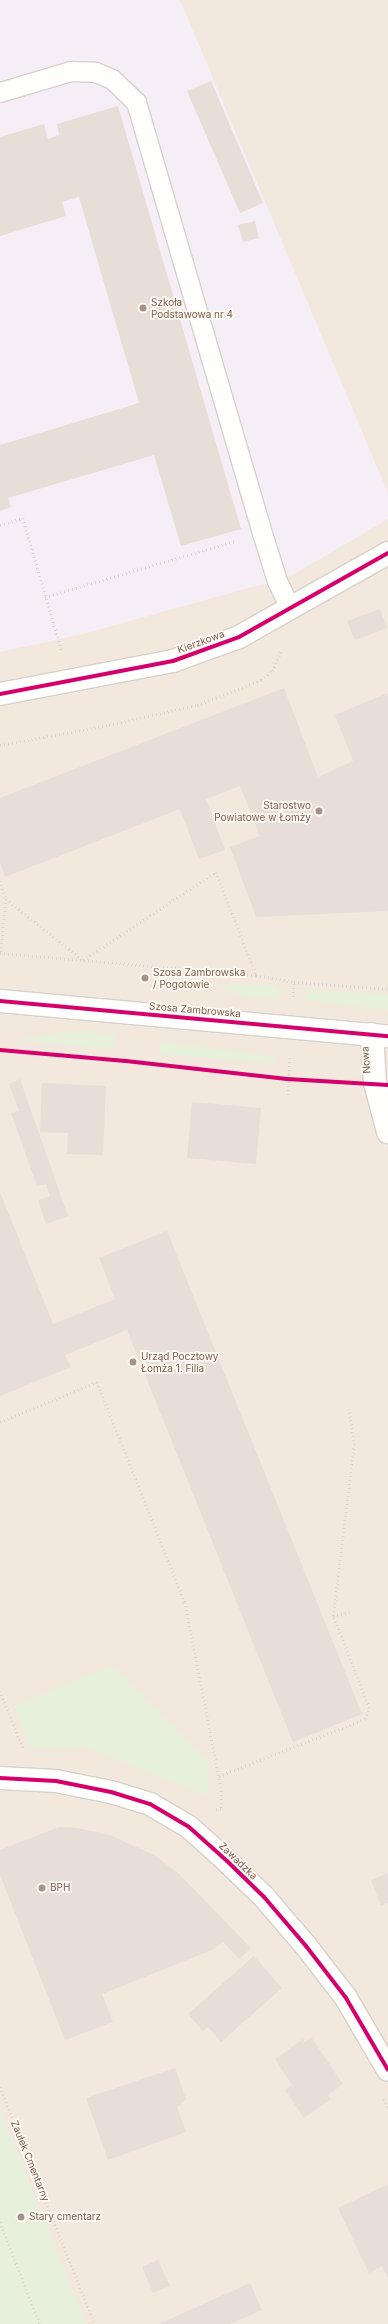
<!DOCTYPE html>
<html>
<head>
<meta charset="utf-8">
<style>
  body { margin:0 }
  #map { position:relative; width:388px; height:2324px; overflow:hidden; background:#f9f5f0; font-family:Inter,sans-serif }
  div>[style] { position:absolute }
  [style*='--x'] { left:calc(var(--x)*1px); top:calc(var(--y)*1px); width:calc(var(--w)*1px); rotate:calc(var(--a)*1deg) }
  .residential>* { inset:0; background:#f2e8de }
  .education>* { inset:0; background:#f6eef6 }
  .green>* { inset:0; background:#e7f0db }
  .building>* { inset:0; background:#e6ded7 }
  .path>* { height:2.5px; margin-top:-1.25px; transform-origin:0; background:repeating-linear-gradient(90deg,#dcd5d0 0 1px,transparent 0 4px) }
  .roads { filter:drop-shadow(1px 0 #d7d1cb) drop-shadow(-1px 0 #d7d1cb) drop-shadow(0 1px #d7d1cb) drop-shadow(0 -1px #d7d1cb) }
  .service>* { height:19px; margin:-9.5px; padding:0 9.5px; transform-origin:9.5px; border-radius:9.5px; background:#fefefd }
  .minor>* { height:22px; margin:-11px; padding:0 11px; transform-origin:11px; border-radius:11px; background:#fefefd }
  .tertiary>* { height:22px; margin:-11px; padding:0 11px; transform-origin:11px; border-radius:11px; background:#fefefd }
  .cycleway>* { height:4px; margin:-2px; padding:0 2px; transform-origin:2px; border-radius:2px; background:#d6006c }
  .dots>* { width:11px; height:11px; translate:-50% -50%; box-sizing:border-box; border:2px solid #fffaf3; border-radius:50% }
  span { translate:-50% -50%; white-space:nowrap; text-align:center; line-height:1.15; -webkit-text-stroke:3.5px #fffaf3; paint-order:stroke }
  .poi-label { font-size:10px; color:#7a5c4d }
  .left { translate:0 -50%; text-align:left }
  .right { translate:-100% -50%; text-align:right }
  .street-label { font-size:10px; color:#7a5c4d }
</style>
</head>
<body>
<div id="map">
  <div class="residential">
    <div style="clip-path:polygon(0 0,388px 0,388px 2324px,0 2324px)"></div>
  </div>
  <div class="education">
    <div style="clip-path:polygon(0 0,180px 0,388px 493px,388px 519px,289px 577px,79px 635px,0 652px)"></div>
  </div>
  <div class="green">
    <div style="clip-path:polygon(272px 984px,278px 988px,281px 993px,279px 999px,246px 997px,212px 986px)"></div>
    <div style="clip-path:polygon(312px 989px,388px 995px,388px 1010px,304px 1000px,307px 993px)"></div>
    <div style="clip-path:polygon(71px 1031px,115px 1035px,113px 1049px,15px 1040px)"></div>
    <div style="clip-path:polygon(160px 1041px,275px 1057px,274px 1063px,158px 1054px)"></div>
    <div style="clip-path:polygon(113px 1665px,207px 1760px,209px 1796px,86px 1747px,30px 1748px,14px 1706px)"></div>
    <div style="clip-path:polygon(0 2110px,86px 2324px,0 2324px)"></div>
  </div>
  <div class="building">
    <div style="clip-path:polygon(211px 81px,263px 203px,240px 213px,187px 91px)"></div>
    <div style="clip-path:polygon(118px 106px,241px 529px,181px 546px,154px 455px,8px 498px,11px 507px,0 511px,0 445px,139px 403px,79px 197px,62px 202px,66px 216px,0 236px,0 137px,44px 124px,48px 139px,59px 135px,57px 124px)"></div>
    <div style="clip-path:polygon(255px 221px,259px 238px,243px 242px,238px 225px)"></div>
    <div style="clip-path:polygon(380px 609px,387px 628px,355px 640px,347px 621px)"></div>
    <div style="clip-path:polygon(284px 688px,318px 777px,353px 761px,335px 715px,388px 693px,388px 911px,256px 917px,230px 847px,260px 836px,240px 786px,206px 799px,225px 850px,199px 859px,180px 809px,5px 877px,0 863px,0 798px)"></div>
    <div style="clip-path:polygon(20px 1079px,68px 1216px,46px 1224px,38px 1200px,50px 1196px,46px 1184px,37px 1186px,11px 1113px,19px 1111px,9px 1084px)"></div>
    <div style="clip-path:polygon(42px 1083px,106px 1086px,103px 1155px,67px 1154px,68px 1133px,40px 1132px)"></div>
    <div style="clip-path:polygon(192px 1102px,261px 1108px,256px 1164px,187px 1158px)"></div>
    <div style="clip-path:polygon(0 1192px,53px 1324px,115px 1299px,99px 1258px,167px 1231px,362px 1714px,293px 1742px,127px 1330px,65px 1355px,71px 1367px,0 1396px)"></div>
    <div style="clip-path:polygon(59px 1827px,77px 1828px,110px 1835px,154px 1855px,178px 1873px,251px 1948px,239px 1959px,223px 1942px,214px 1949px,102px 1994px,113px 2022px,65px 2040px,0 1875px,0 1850px)"></div>
    <div style="clip-path:polygon(388px 1873px,388px 1903px,381px 1906px,371px 1880px)"></div>
    <div style="clip-path:polygon(254px 1956px,282px 1988px,221px 2042px,208px 2027px,203px 2031px,188px 2014px)"></div>
    <div style="clip-path:polygon(311px 2037px,343px 2084px,328px 2095px,331px 2099px,304px 2118px,285px 2090px,292px 2085px,275px 2059px,303px 2039px,305px 2042px)"></div>
    <div style="clip-path:polygon(175px 2068px,186px 2099px,177px 2107px,186px 2132px,108px 2160px,86px 2098px)"></div>
    <div style="clip-path:polygon(388px 2184px,388px 2278px,382px 2266px,369px 2273px,338px 2208px)"></div>
    <div style="clip-path:polygon(158px 2260px,170px 2286px,153px 2293px,142px 2267px)"></div>
    <div style="clip-path:polygon(250px 2283px,262px 2310px,230px 2324px,159px 2324px)"></div>
  </div>
  <div class="path">
    <div style="--x:0;--y:525;--w:24;--a:-17"></div>
    <div style="--x:23;--y:518;--w:139;--a:73.7"></div>
    <div style="--x:45;--y:597;--w:198;--a:-16.4"></div>
    <div style="--x:0;--y:745;--w:111;--a:-10.4"></div>
    <div style="--x:109;--y:725;--w:90;--a:-12.8"></div>
    <div style="--x:197;--y:705;--w:69;--a:-21.3"></div>
    <div style="--x:261;--y:680;--w:14;--a:-39"></div>
    <div style="--x:272;--y:671;--w:24;--a:-66"></div>
    <div style="--x:0;--y:881;--w:19;--a:72"></div>
    <div style="--x:6;--y:899;--w:54;--a:95.3"></div>
    <div style="--x:6;--y:899;--w:98;--a:38.4"></div>
    <div style="--x:83;--y:960;--w:159;--a:-33.5"></div>
    <div style="--x:216;--y:872;--w:110;--a:68.6"></div>
    <div style="--x:0;--y:953;--w:257;--a:4.9"></div>
    <div style="--x:256;--y:975;--w:39;--a:10"></div>
    <div style="--x:294;--y:982;--w:94;--a:4.3"></div>
    <div style="--x:293;--y:997;--w:15;--a:-86"></div>
    <div style="--x:288;--y:1095;--w:37;--a:-88"></div>
    <div style="--x:0;--y:1422;--w:105;--a:-22.4"></div>
    <div style="--x:97;--y:1382;--w:237;--a:68.2"></div>
    <div style="--x:185;--y:1602;--w:188;--a:79"></div>
    <div style="--x:221;--y:1787;--w:16;--a:86"></div>
    <div style="--x:222;--y:1803;--w:6;--a:99"></div>
    <div style="--x:221;--y:1809;--w:6;--a:171"></div>
    <div style="--x:333;--y:1616;--w:17;--a:-13"></div>
    <div style="--x:0;--y:1691;--w:61;--a:68"></div>
    <div style="--x:219;--y:1776;--w:157;--a:-21.3"></div>
    <div style="--x:365;--y:1719;--w:12;--a:-70"></div>
    <div style="--x:369;--y:1708;--w:99;--a:-111.4"></div>
    <div style="--x:333;--y:1616;--w:172;--a:-83"></div>
    <div style="--x:354;--y:1445;--w:36;--a:-98"></div>
    <div style="--x:0;--y:2087;--w:255;--a:68.2"></div>
    <div style="--x:384;--y:2099;--w:10;--a:66"></div>
    <div style="--x:0;--y:2222;--w:110;--a:68.6"></div>
  </div>
  <div class="roads">
    <div class="service">
      <div style="--x:0;--y:92;--w:74;--a:-16.5"></div>
      <div style="--x:71;--y:71;--w:24;--a:2"></div>
      <div style="--x:95;--y:72;--w:18;--a:22"></div>
      <div style="--x:112;--y:79;--w:33;--a:44"></div>
      <div style="--x:136;--y:102;--w:449;--a:73.7"></div>
      <div style="--x:262;--y:533;--w:50;--a:72.6"></div>
      <div style="--x:277;--y:581;--w:30;--a:64"></div>
    </div>
    <div class="minor">
      <div style="--x:0;--y:694;--w:176;--a:-10.8"></div>
      <div style="--x:173;--y:661;--w:70;--a:-20"></div>
      <div style="--x:239;--y:637;--w:171;--a:-29.4"></div>
      <div style="--x:372;--y:1034;--w:49;--a:86.5"></div>
      <div style="--x:375;--y:1083;--w:51;--a:75.1"></div>
      <div style="--x:0;--y:1778;--w:56;--a:3.1"></div>
      <div style="--x:56;--y:1781;--w:56;--a:11.3"></div>
      <div style="--x:111;--y:1792;--w:41;--a:17.1"></div>
      <div style="--x:150;--y:1804;--w:45;--a:30.5"></div>
      <div style="--x:189;--y:1827;--w:51;--a:41.8"></div>
      <div style="--x:227;--y:1861;--w:52;--a:44.2"></div>
      <div style="--x:264;--y:1897;--w:65;--a:49.4"></div>
      <div style="--x:306;--y:1946;--w:66;--a:52.4"></div>
      <div style="--x:346;--y:1998;--w:83;--a:59.7"></div>
    </div>
    <div class="tertiary">
      <div style="--x:0;--y:1001;--w:390;--a:5.2"></div>
    </div>
  </div>
  <div class="cycleway">
    <div style="--x:0;--y:694;--w:176;--a:-10.8"></div>
    <div style="--x:173;--y:661;--w:70;--a:-20"></div>
    <div style="--x:239;--y:637;--w:171;--a:-29.4"></div>
    <div style="--x:0;--y:1001;--w:390;--a:5.2"></div>
    <div style="--x:0;--y:1050;--w:126;--a:5"></div>
    <div style="--x:126;--y:1061;--w:162;--a:6.4"></div>
    <div style="--x:287;--y:1079;--w:101;--a:3.4"></div>
    <div style="--x:0;--y:1778;--w:56;--a:3.1"></div>
    <div style="--x:56;--y:1781;--w:56;--a:11.3"></div>
    <div style="--x:111;--y:1792;--w:41;--a:17.1"></div>
    <div style="--x:150;--y:1804;--w:45;--a:30.5"></div>
    <div style="--x:189;--y:1827;--w:51;--a:41.8"></div>
    <div style="--x:227;--y:1861;--w:52;--a:44.2"></div>
    <div style="--x:264;--y:1897;--w:65;--a:49.4"></div>
    <div style="--x:306;--y:1946;--w:66;--a:52.4"></div>
    <div style="--x:346;--y:1998;--w:83;--a:59.7"></div>
  </div>
  <div class="dots">
    <div style="left:143px;top:308px;background:#a69286"></div>
    <div style="left:319px;top:811px;background:#a69286"></div>
    <div style="left:145px;top:978px;background:#a69286"></div>
    <div style="left:133px;top:1362px;background:#a69286"></div>
    <div style="left:42px;top:1888px;background:#a69286"></div>
    <div style="left:21px;top:2217px;background:#a69286"></div>
  </div>
  <div class="poi-label">
    <span class="left" style="left:151px;top:308px">Szkoła<br>Podstawowa nr 4</span>
    <span class="right" style="left:311px;top:811px">Starostwo<br>Powiatowe w Łomży</span>
    <span class="left" style="left:153px;top:978px">Szosa Zambrowska<br>/ Pogotowie</span>
    <span class="left" style="left:141px;top:1362px">Urząd Pocztowy<br>Łomża 1. Filia</span>
    <span class="left" style="left:50px;top:1888px">BPH</span>
    <span class="left" style="left:29px;top:2217px">Stary cmentarz</span>
  </div>
  <div class="street-label">
    <span style="left:201px;top:642px;rotate:-20deg">Kierzkowa</span>
    <span style="left:195px;top:1010px;rotate:5deg">Szosa Zambrowska</span>
    <span style="left:366px;top:1060px;rotate:-94deg">Nowa</span>
    <span style="left:238px;top:1861px;rotate:44deg">Zawadzka</span>
    <span style="left:30px;top:2161px;rotate:68deg">Zaułek Cmentarny</span>
  </div>
</div>
</body>
</html>
